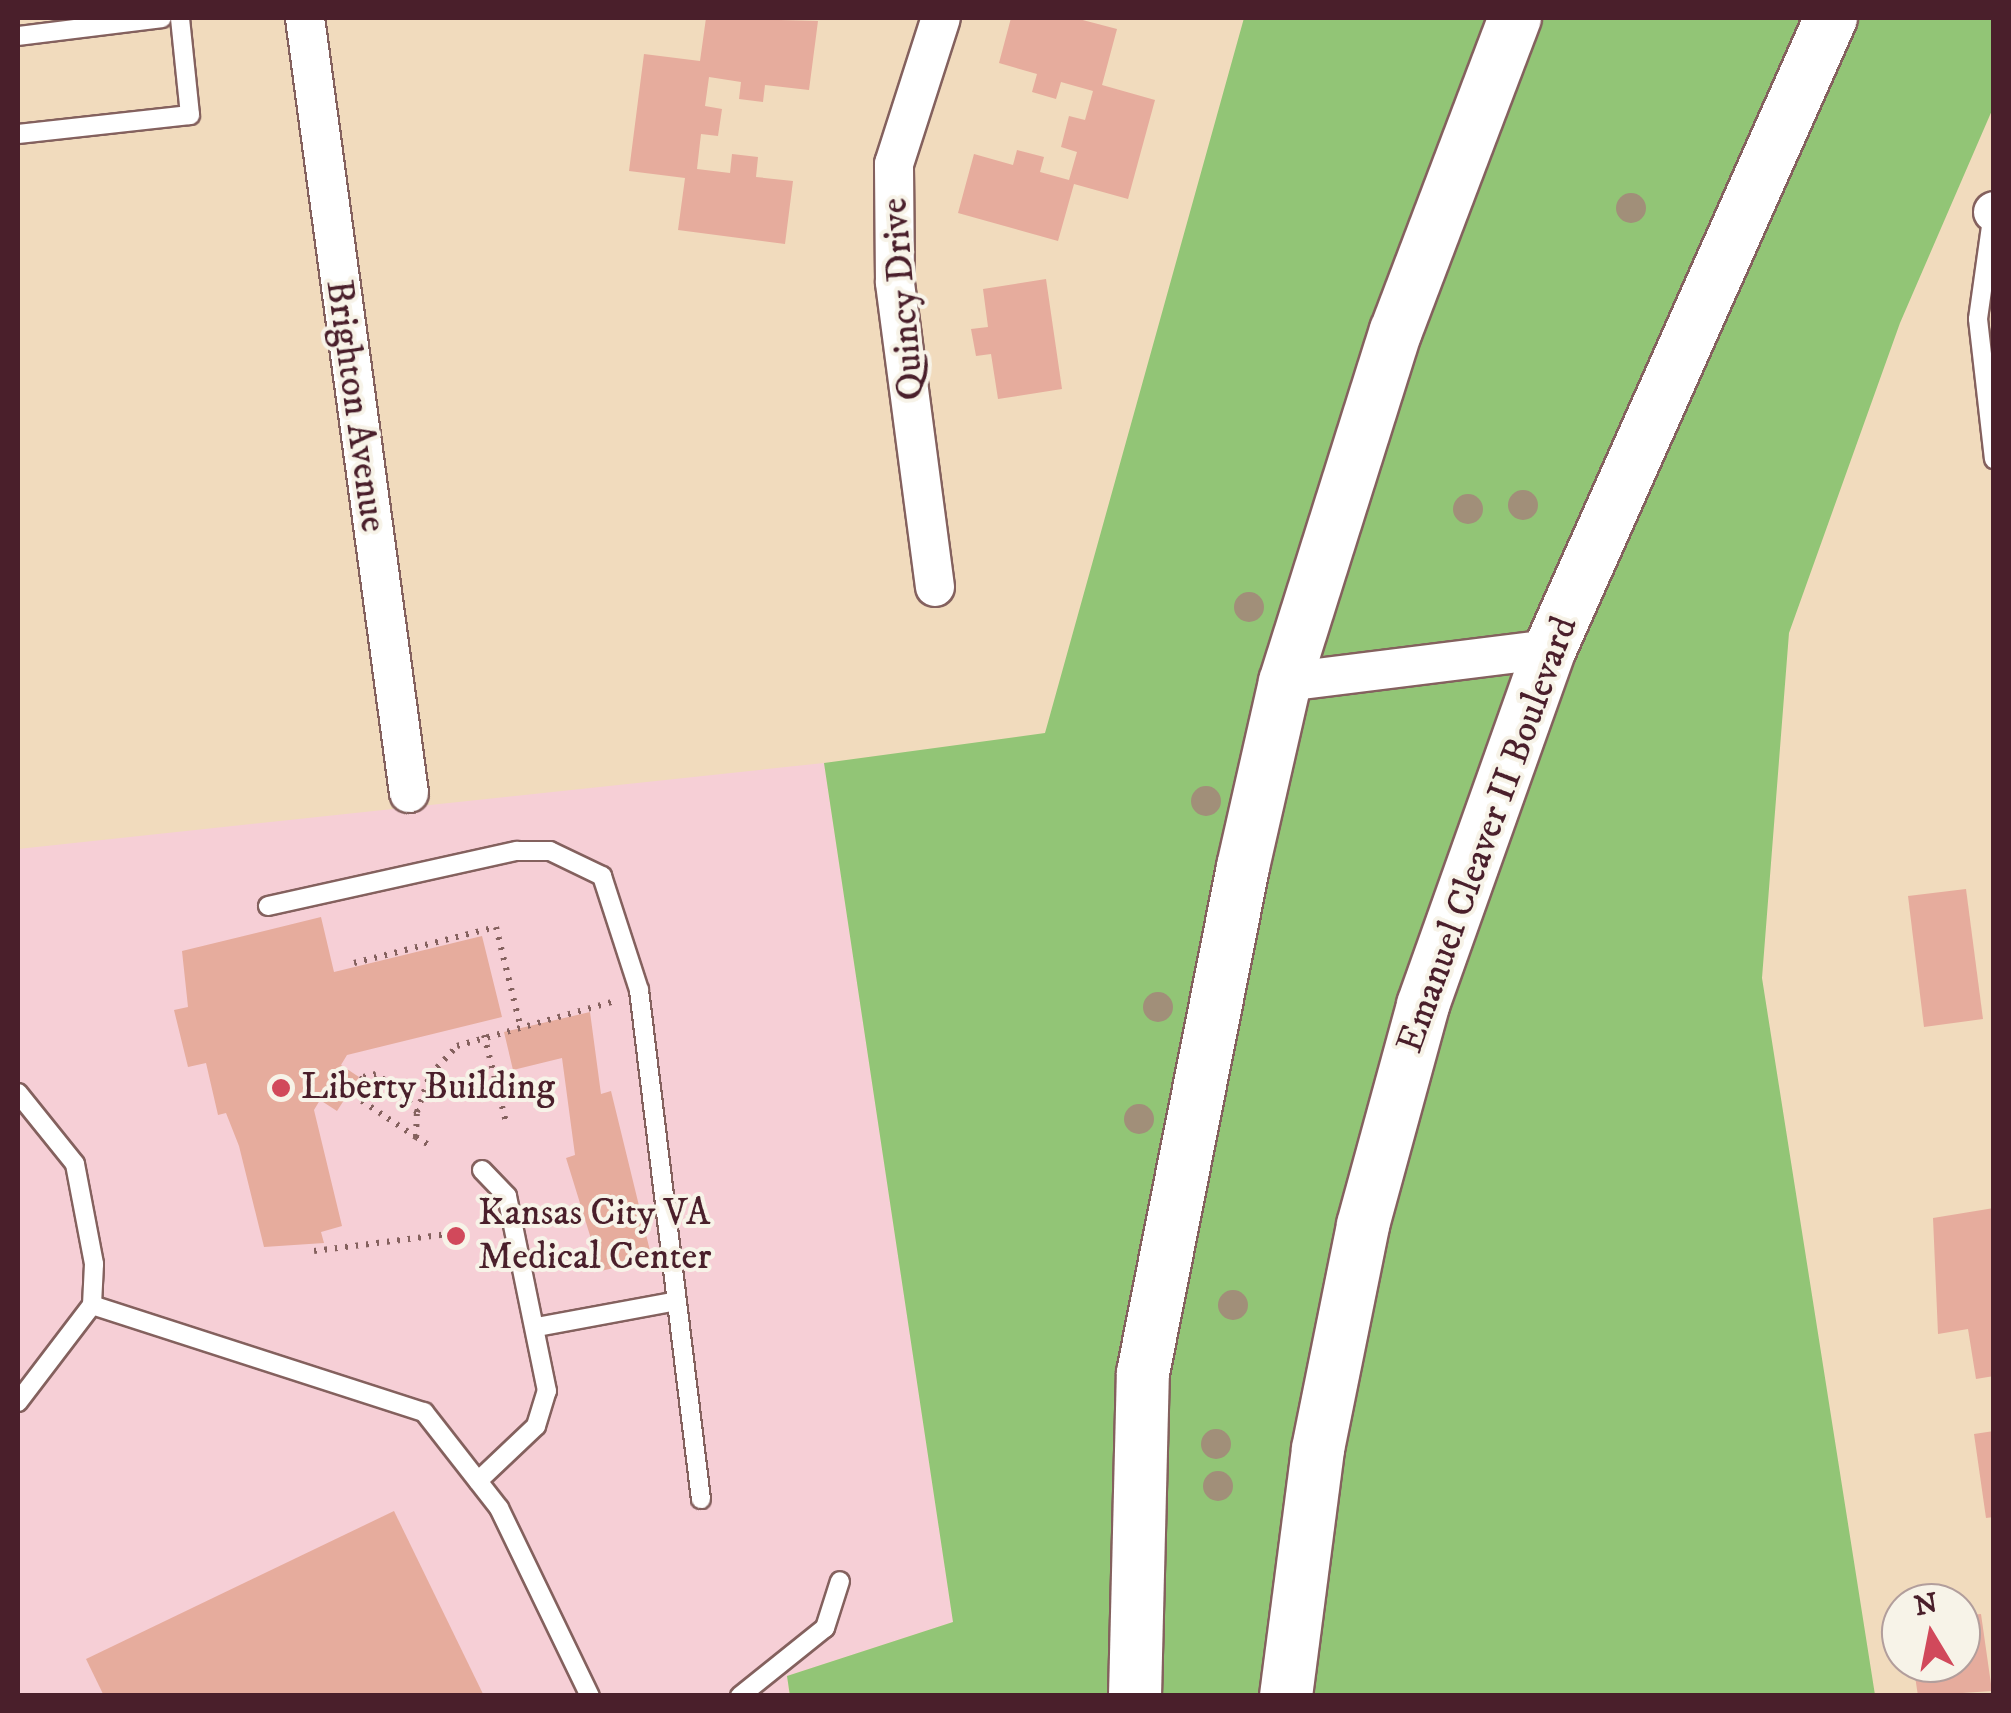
<!DOCTYPE html>
<html>
<head>
<meta charset="utf-8">
<style>
  body { margin:0 }
  #map { position:relative; width:2011px; height:1713px; overflow:hidden; background:#f1dbbd; font-family:"IM FELL DW Pica",serif }
  div>[style] { position:absolute }
  [style*='--x'] { left:calc(var(--x)*1px); top:calc(var(--y)*1px); width:calc(var(--w)*1px); rotate:calc(var(--a)*1deg) }
  .built>* { inset:0; background:#f6cfd6 }
  .green>* { inset:0; background:#92c576 }
  .building>* { inset:0; background:#e6ac9d }
  .path>* { height:6px; margin-top:-3px; transform-origin:0; background:repeating-linear-gradient(90deg,#84615e 0 2.5px,transparent 0 10.5px) }
  .roads { filter:drop-shadow(2px 0 #84615e) drop-shadow(-2px 0 #84615e) drop-shadow(0 2px #84615e) drop-shadow(0 -2px #84615e) }
  .lane>* { height:18px; margin:-9px; padding:0 9px; transform-origin:9px; border-radius:9px; background:#fff }
  .street>* { height:38px; margin:-19px; padding:0 19px; transform-origin:19px; border-radius:19px; background:#fff }
  .secondary>* { height:52px; margin:-26px; padding:0 26px; transform-origin:26px; border-radius:26px; background:#fff }
  .trees>* { width:30px; height:30px; margin:-15px; border-radius:50%; background:#a18f79 }
  .dots>* { width:28px; height:28px; translate:-50% -50%; box-sizing:border-box; border:5px solid #f7f3e8; border-radius:50% }
  span { translate:-50% -50%; white-space:nowrap; text-align:center; line-height:1.15; -webkit-text-stroke:8px #f7f3e8; paint-order:stroke }
  .street-label { font-size:38px; color:#4a1f2b }
  .poi-label { font-size:38px; color:#4a1f2b }
  .left { translate:0 -50%; text-align:left }
  .frame { position:absolute; inset:0; border:20px solid #4a1f2b; pointer-events:none }
  .north { position:absolute; left:1881px; top:1583px; width:100px; height:100px; box-sizing:border-box; background:#f7f3e8; border:2px solid #b29e9c; border-radius:50%; rotate:350deg; font-size:28px; font-weight:700; line-height:40px; text-align:center; color:#4a1f2b }
  .north::after { content:''; display:block; margin:auto; width:35px; height:45px; background:#d1495b; clip-path:polygon(50% 0,100% 100%,50% 72%,0 100%) }
</style>
</head>
<body>
<div id="map">
  <div class="built">
    <div style="clip-path:polygon(824px 763px,953px 1622px,787px 1676px,789px 1695px,18px 1695px,18px 849px)"></div>
  </div>
  <div class="green">
    <div style="clip-path:polygon(1244px 18px,1993px 18px,1993px 108px,1900px 323px,1789px 633px,1762px 978px,1875px 1695px,790px 1696px,787px 1676px,953px 1622px,824px 763px,1045px 733px)"></div>
  </div>
  <div class="building">
    <div style="clip-path:polygon(706px 18px,818px 21px,809px 90px,765px 85px,763px 102px,739px 99px,741px 82px,709px 77px,705px 106px,722px 109px,718px 136px,701px 134px,697px 169px,730px 173px,732px 154px,758px 157px,756px 177px,793px 181px,785px 244px,678px 230px,685px 178px,629px 171px,644px 54px,700px 61px)"></div>
    <div style="clip-path:polygon(1011px 18px,1075px 18px,1117px 29px,1102px 85px,1155px 100px,1128px 199px,1074px 184px,1058px 241px,958px 213px,974px 154px,1013px 165px,1017px 150px,1044px 157px,1040px 172px,1069px 180px,1077px 152px,1061px 147px,1069px 116px,1085px 120px,1093px 91px,1061px 82px,1056px 99px,1032px 92px,1037px 74px,999px 63px)"></div>
    <div style="clip-path:polygon(1046px 279px,1062px 389px,998px 399px,991px 354px,976px 356px,971px 329px,988px 327px,983px 289px)"></div>
    <div style="clip-path:polygon(1966px 889px,1983px 1019px,1924px 1027px,1908px 896px)"></div>
    <div style="clip-path:polygon(321px 917px,334px 972px,482px 936px,502px 1017px,347px 1055px,341px 1065px,359px 1077px,337px 1111px,320px 1100px,314px 1110px,342px 1226px,321px 1232px,324px 1243px,264px 1247px,239px 1146px,226px 1113px,218px 1115px,206px 1063px,188px 1067px,174px 1010px,188px 1007px,182px 951px)"></div>
    <div style="clip-path:polygon(590px 1012px,601px 1094px,611px 1091px,652px 1259px,601px 1271px,566px 1158px,575px 1155px,562px 1058px,513px 1070px,504px 1032px)"></div>
    <div style="clip-path:polygon(1994px 1208px,1994px 1376px,1976px 1379px,1968px 1329px,1938px 1334px,1933px 1218px)"></div>
    <div style="clip-path:polygon(1994px 1431px,1994px 1517px,1986px 1518px,1974px 1434px)"></div>
    <div style="clip-path:polygon(394px 1511px,484px 1696px,104px 1696px,86px 1659px)"></div>
    <div style="clip-path:polygon(1981px 1614px,1992px 1691px,1918px 1696px,1913px 1663px,1961px 1663px,1961px 1616px)"></div>
  </div>
  <div class="path">
    <div style="--x:354;--y:963;--w:146;--a:-14.2"></div>
    <div style="--x:496;--y:927;--w:101;--a:76.2"></div>
    <div style="--x:484;--y:1035;--w:94;--a:75.8"></div>
    <div style="--x:417;--y:1112;--w:39;--a:-71"></div>
    <div style="--x:430;--y:1075;--w:40;--a:-47"></div>
    <div style="--x:457;--y:1046;--w:164;--a:-15.9"></div>
    <div style="--x:416;--y:1137;--w:25;--a:-88"></div>
    <div style="--x:417;--y:1112;--w:26;--a:-129"></div>
    <div style="--x:401;--y:1092;--w:31;--a:-144"></div>
    <div style="--x:376;--y:1074;--w:13;--a:167"></div>
    <div style="--x:363;--y:1077;--w:21;--a:119"></div>
    <div style="--x:353;--y:1095;--w:76;--a:33.7"></div>
    <div style="--x:416;--y:1137;--w:15;--a:32"></div>
    <div style="--x:314;--y:1251;--w:143;--a:-7.2"></div>
  </div>
  <div class="roads">
    <div class="lane">
      <div style="--x:18;--y:36;--w:145;--a:-7.1"></div>
      <div style="--x:18;--y:134;--w:173;--a:-6.3"></div>
      <div style="--x:190;--y:115;--w:98;--a:-95.9"></div>
      <div style="--x:1993;--y:212;--w:108;--a:98"></div>
      <div style="--x:1978;--y:319;--w:141;--a:83.5"></div>
      <div style="--x:268;--y:906;--w:255;--a:-12.5"></div>
      <div style="--x:517;--y:851;--w:33;--a:0"></div>
      <div style="--x:550;--y:851;--w:58;--a:25.7"></div>
      <div style="--x:602;--y:876;--w:120;--a:72"></div>
      <div style="--x:639;--y:990;--w:513;--a:83.06"></div>
      <div style="--x:18;--y:1093;--w:91;--a:51.2"></div>
      <div style="--x:75;--y:1164;--w:102;--a:79.2"></div>
      <div style="--x:94;--y:1264;--w:41;--a:92.8"></div>
      <div style="--x:92;--y:1305;--w:122;--a:127.3"></div>
      <div style="--x:92;--y:1305;--w:349;--a:17.9"></div>
      <div style="--x:424;--y:1412;--w:122;--a:52"></div>
      <div style="--x:499;--y:1508;--w:209;--a:64.2"></div>
      <div style="--x:537;--y:1327;--w:142;--a:-10.5"></div>
      <div style="--x:478;--y:1481;--w:80;--a:-43.5"></div>
      <div style="--x:536;--y:1426;--w:37;--a:-73"></div>
      <div style="--x:547;--y:1391;--w:199;--a:-101.6"></div>
      <div style="--x:507;--y:1196;--w:36;--a:-134"></div>
      <div style="--x:740;--y:1696;--w:109;--a:-38.7"></div>
      <div style="--x:825;--y:1628;--w:49;--a:-72.3"></div>
    </div>
    <div class="street">
      <div style="--x:305;--y:18;--w:782;--a:82.36"></div>
      <div style="--x:1993;--y:212;--w:1;--a:-45"></div>
      <div style="--x:935;--y:587;--w:308;--a:-97.5"></div>
      <div style="--x:895;--y:282;--w:118;--a:-90.5"></div>
      <div style="--x:894;--y:164;--w:153;--a:-72.2"></div>
      <div style="--x:1285;--y:682;--w:267;--a:-7.1"></div>
    </div>
    <div class="secondary">
      <div style="--x:1135;--y:1696;--w:323;--a:-88.6"></div>
      <div style="--x:1143;--y:1373;--w:516;--a:-78.82"></div>
      <div style="--x:1243;--y:867;--w:190;--a:-77.2"></div>
      <div style="--x:1285;--y:682;--w:368;--a:-72.5"></div>
      <div style="--x:1396;--y:331;--w:335;--a:-69.2"></div>
      <div style="--x:1286;--y:1696;--w:249;--a:-82.6"></div>
      <div style="--x:1318;--y:1449;--w:228;--a:-78.6"></div>
      <div style="--x:1363;--y:1225;--w:228;--a:-74.7"></div>
      <div style="--x:1423;--y:1005;--w:378;--a:-70.4"></div>
      <div style="--x:1550;--y:649;--w:691;--a:-66"></div>
    </div>
  </div>
  <div class="trees">
    <div style="left:1631px;top:208px"></div>
    <div style="left:1523px;top:505px"></div>
    <div style="left:1468px;top:509px"></div>
    <div style="left:1249px;top:607px"></div>
    <div style="left:1206px;top:801px"></div>
    <div style="left:1158px;top:1007px"></div>
    <div style="left:1139px;top:1119px"></div>
    <div style="left:1233px;top:1305px"></div>
    <div style="left:1216px;top:1444px"></div>
    <div style="left:1218px;top:1486px"></div>
  </div>
  <div class="dots">
    <div style="left:281px;top:1088px;background:#d1495b"></div>
    <div style="left:456px;top:1236px;background:#d1495b"></div>
  </div>
  <div class="street-label">
    <span style="left:904px;top:299px;rotate:-95deg">Quincy Drive</span>
    <span style="left:355px;top:406px;rotate:82deg">Brighton Avenue</span>
    <span style="left:1488px;top:835px;rotate:-70deg">Emanuel Cleaver II Boulevard</span>
  </div>
  <div class="poi-label">
    <span class="left" style="left:301px;top:1088px">Liberty Building</span>
    <span class="left" style="left:478px;top:1236px">Kansas City VA<br>Medical Center</span>
  </div>
  <div class="frame"></div>
  <div class="north">N</div>
</div>
</body>
</html>
